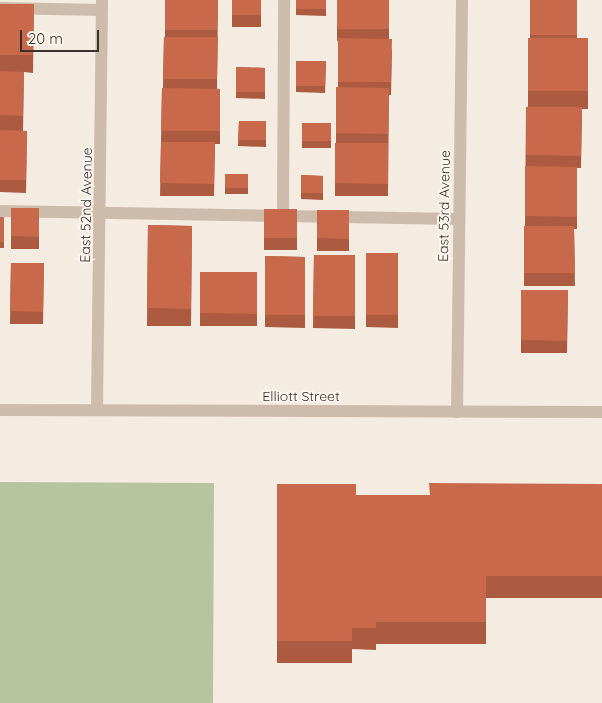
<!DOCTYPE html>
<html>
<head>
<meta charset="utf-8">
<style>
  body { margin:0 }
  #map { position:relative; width:602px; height:703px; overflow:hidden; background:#f4ebe1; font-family:Quicksand,sans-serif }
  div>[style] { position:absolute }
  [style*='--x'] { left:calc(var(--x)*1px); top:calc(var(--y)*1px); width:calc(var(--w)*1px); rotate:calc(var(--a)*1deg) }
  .green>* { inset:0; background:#b8c4a0 }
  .service>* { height:12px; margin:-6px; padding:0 6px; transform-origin:6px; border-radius:6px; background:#cdbbac }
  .minor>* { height:12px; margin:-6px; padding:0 6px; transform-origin:6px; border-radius:6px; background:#cdbbac }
  .tertiary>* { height:12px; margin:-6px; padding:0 6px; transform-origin:6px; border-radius:6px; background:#cdbbac }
  .wall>* { inset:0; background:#ac5a40 }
  .building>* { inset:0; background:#c8694b }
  span { translate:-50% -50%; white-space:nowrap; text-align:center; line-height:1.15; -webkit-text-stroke:4px #fbf5ee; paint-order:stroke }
  .street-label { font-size:14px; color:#3b302b }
  .scale { position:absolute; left:20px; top:30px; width:79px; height:22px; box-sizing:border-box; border:2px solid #3b302b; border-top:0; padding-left:6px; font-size:15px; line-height:18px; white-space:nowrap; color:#3b302b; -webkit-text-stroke:4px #fbf5ee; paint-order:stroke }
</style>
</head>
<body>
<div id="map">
  <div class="green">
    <div style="clip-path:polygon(0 482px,214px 483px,213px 703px,0 703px)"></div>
  </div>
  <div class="service">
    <div style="--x:0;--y:8;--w:102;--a:1.1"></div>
    <div style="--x:0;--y:211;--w:458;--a:1"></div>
    <div style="--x:283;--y:216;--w:216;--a:-89.7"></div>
  </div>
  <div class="minor">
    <div style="--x:97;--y:410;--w:410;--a:-89.3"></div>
    <div style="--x:457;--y:412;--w:412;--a:-89.3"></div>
  </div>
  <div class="tertiary">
    <div style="--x:0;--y:410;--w:602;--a:0.19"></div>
  </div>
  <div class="wall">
    <div style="clip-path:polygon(165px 0,218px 0,217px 89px,220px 89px,220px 144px,215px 144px,214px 196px,160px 196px,162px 88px,163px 88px,164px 37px,165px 37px)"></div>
    <div style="clip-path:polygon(232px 0,261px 0,261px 27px,232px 27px)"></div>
    <div style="clip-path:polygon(296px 0,326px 0,326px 16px,296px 15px)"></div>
    <div style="clip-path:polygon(337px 0,389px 0,389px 39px,392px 51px,391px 95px,389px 95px,388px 196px,335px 196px,335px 143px,336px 143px,336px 87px,338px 87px,338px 41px,337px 41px)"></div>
    <div style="clip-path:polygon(530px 0,577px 0,577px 38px,588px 38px,588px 109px,582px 109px,581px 168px,577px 168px,577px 229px,574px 229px,575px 286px,524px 286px,524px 226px,525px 226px,526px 107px,528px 107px,528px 38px,530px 38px)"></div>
    <div style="clip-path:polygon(0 4px,34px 4px,33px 73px,24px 72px,23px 131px,27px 131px,26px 193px,0 192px)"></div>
    <div style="clip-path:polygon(296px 61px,326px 61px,325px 93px,296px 92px)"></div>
    <div style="clip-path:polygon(236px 67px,265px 68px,265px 99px,236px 98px)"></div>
    <div style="clip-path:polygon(239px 121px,266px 121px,266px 147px,238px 146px)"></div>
    <div style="clip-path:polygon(302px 123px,331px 123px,331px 148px,302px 148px)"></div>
    <div style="clip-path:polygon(225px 174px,248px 174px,248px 194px,225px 194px)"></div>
    <div style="clip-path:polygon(301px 175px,323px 176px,323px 200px,301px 199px)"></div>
    <div style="clip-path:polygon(11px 208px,39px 208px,39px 249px,11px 249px)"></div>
    <div style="clip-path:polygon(264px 209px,297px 209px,297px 250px,264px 250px)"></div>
    <div style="clip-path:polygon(317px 210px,349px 210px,349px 251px,317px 251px)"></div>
    <div style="clip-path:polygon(0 217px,4px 217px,4px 248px,0 248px)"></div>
    <div style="clip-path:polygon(148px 225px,192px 226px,191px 326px,147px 326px)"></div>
    <div style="clip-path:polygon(366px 253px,398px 253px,398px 328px,366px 327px)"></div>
    <div style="clip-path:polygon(314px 255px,355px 255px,355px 329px,313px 328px)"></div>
    <div style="clip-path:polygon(265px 256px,305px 257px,305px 328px,265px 327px)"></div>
    <div style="clip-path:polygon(11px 263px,44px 263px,43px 324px,10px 324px)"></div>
    <div style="clip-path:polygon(200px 272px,257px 272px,257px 326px,200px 326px)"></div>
    <div style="clip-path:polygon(521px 290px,568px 290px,567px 353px,521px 353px)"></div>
    <div style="clip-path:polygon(277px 484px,356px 495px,429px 495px,602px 484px,602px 598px,486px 598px,486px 644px,376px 644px,376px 650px,352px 649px,352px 663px,277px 663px)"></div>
  </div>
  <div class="building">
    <div style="clip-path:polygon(165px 0,218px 0,217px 30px,165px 30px)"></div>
    <div style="clip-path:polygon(232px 0,261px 0,261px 15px,232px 15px)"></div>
    <div style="clip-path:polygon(296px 0,326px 0,326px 9px,296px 9px)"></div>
    <div style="clip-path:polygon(337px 0,389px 0,389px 29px,337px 29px)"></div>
    <div style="clip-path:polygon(530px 0,577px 0,577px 35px,530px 35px)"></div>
    <div style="clip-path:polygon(0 4px,34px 4px,33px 55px,0 55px)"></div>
    <div style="clip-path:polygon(164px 37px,218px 37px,217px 79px,163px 79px)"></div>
    <div style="clip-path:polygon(338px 38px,392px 39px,391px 82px,338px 82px)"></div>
    <div style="clip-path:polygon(528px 38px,588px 38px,588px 91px,528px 91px)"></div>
    <div style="clip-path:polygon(296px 61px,326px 61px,325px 86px,296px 86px)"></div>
    <div style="clip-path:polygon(236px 67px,265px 68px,265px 92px,236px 92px)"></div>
    <div style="clip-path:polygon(0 71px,24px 72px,23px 116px,0 115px)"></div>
    <div style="clip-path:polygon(336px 87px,389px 88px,388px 134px,336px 133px)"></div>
    <div style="clip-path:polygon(162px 88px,220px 89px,220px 131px,161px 131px)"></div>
    <div style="clip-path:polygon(526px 107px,582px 107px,581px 156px,526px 155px)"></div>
    <div style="clip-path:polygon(239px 121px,266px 121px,266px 140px,238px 140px)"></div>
    <div style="clip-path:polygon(302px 123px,331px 123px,331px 141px,302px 141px)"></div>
    <div style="clip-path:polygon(0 130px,27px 131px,26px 180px,0 180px)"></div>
    <div style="clip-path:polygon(161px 142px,215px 142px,214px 184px,160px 183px)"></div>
    <div style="clip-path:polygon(335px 143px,388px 143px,388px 184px,335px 183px)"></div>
    <div style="clip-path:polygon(525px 166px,577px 167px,577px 217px,525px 216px)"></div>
    <div style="clip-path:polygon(225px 174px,248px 174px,248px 188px,225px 188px)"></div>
    <div style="clip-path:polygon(301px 175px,323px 176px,323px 193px,301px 193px)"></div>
    <div style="clip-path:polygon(11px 208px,39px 208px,39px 237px,11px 236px)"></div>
    <div style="clip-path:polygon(264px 209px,297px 209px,297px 238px,264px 238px)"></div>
    <div style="clip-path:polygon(317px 210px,349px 210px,349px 239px,317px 238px)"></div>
    <div style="clip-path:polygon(0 217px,4px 217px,4px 242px,0 242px)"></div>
    <div style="clip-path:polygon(148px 225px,192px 226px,191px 309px,147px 308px)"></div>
    <div style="clip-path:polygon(524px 226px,574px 226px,575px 273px,524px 273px)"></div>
    <div style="clip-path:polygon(366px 253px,398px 253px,398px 315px,366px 315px)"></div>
    <div style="clip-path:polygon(314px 255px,355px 255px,355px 316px,313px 316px)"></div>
    <div style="clip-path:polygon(265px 256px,305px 257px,305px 315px,265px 315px)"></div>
    <div style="clip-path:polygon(11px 263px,44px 263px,43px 312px,10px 311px)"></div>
    <div style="clip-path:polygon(200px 272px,257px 272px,257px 314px,200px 313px)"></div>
    <div style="clip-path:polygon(521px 290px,568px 290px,567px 341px,521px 340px)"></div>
    <div style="clip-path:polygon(429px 483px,602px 484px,602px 576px,486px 576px,486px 622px,376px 622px,376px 628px,352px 628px,352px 641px,277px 641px,277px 484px,356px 484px,356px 495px,430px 495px)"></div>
  </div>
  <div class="street-label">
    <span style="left:86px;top:205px;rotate:-89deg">East 52nd Avenue</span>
    <span style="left:444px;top:206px;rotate:-89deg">East 53rd Avenue</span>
    <span style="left:301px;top:396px">Elliott Street</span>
  </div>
  <div class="scale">20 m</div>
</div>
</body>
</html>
